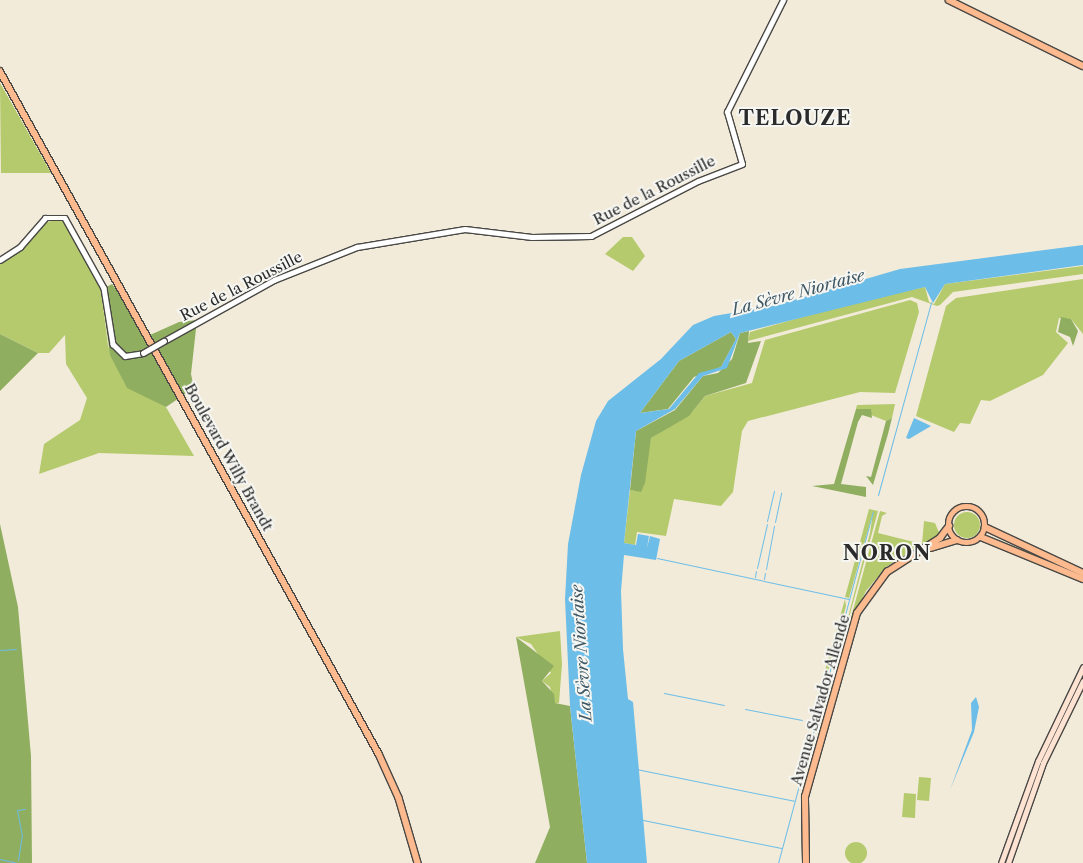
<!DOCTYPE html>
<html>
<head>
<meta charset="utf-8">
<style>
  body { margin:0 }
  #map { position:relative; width:1083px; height:863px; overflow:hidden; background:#f2ebda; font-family:"Libre Caslon Text",serif }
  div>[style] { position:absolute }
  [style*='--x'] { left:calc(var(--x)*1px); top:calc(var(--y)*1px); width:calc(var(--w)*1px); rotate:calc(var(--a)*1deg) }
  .green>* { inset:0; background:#b5ca6d }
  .round { border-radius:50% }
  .forest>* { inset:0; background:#90ae60 }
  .water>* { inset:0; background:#6cbde8 }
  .stream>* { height:1px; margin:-0.5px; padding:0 0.5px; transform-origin:0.5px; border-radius:0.5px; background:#6cbde8 }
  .roads { filter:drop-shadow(1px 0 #494845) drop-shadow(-1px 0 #494845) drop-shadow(0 1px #494845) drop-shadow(0 -1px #494845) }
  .tertiary>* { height:4.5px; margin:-2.25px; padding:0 2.25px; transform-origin:2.25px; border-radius:2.25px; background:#fff }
  .secondary>* { height:5px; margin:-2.5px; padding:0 2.5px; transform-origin:2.5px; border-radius:2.5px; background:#fee3d2 }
  .primary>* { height:5.5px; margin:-2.75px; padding:0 2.75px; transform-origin:2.75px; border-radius:2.75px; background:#fcba8e }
  .primary>.ring { margin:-2.75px; padding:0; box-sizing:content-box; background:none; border:5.5px solid #fcba8e; border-radius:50% }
  .bridges { filter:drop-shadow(1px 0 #494845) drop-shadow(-1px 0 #494845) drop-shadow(0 1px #494845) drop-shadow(0 -1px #494845) }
  .tertiary-bridge>* { height:4.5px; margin:-2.25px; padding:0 2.25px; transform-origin:2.25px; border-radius:2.25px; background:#fff }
  span { translate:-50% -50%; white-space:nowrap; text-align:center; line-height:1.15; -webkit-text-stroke:4px #f6f6f2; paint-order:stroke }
  .street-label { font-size:15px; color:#2b2b2b }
  .water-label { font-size:16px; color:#3e5764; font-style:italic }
  .district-label { font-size:20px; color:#2b2b2b; font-weight:700; letter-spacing:1px }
</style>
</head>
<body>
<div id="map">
  <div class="green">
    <div style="clip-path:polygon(0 83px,12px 104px,51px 173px,1px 173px)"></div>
    <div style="clip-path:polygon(59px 219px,68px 225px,101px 290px,108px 346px,124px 382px,166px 407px,194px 456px,99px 453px,39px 474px,44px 444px,80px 420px,87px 398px,66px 364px,65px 335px,49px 353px,38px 353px,0 334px,0 262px,19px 251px,44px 223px)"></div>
    <div style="clip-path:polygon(623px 237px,632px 237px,645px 256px,633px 271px,605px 254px)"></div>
    <div style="clip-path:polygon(1083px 266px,1083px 274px,953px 292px,940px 305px,937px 306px,912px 297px,748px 341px,750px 332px,866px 299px,925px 287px,929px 302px,934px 304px,945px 284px)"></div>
    <div style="clip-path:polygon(1083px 279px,1083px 334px,1071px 319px,1059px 318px,1056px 332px,1068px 343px,1043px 375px,990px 401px,981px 400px,970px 424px,960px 423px,954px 432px,916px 416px,946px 306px,956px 298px)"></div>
    <div style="clip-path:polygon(910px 300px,917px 303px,919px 312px,895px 393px,860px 392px,748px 421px,742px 431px,733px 492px,721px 506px,674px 499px,666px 536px,637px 532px,635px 545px,624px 543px,630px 490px,638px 491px,651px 438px,693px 411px,705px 396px,752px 383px,765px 340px)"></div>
    <div style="clip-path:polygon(895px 404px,892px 418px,886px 421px,856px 409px,857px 405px)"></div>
    <div style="clip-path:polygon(869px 509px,878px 511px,822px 717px,870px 533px,873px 512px,849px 598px,845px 597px)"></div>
    <div style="clip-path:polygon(880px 511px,887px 513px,882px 516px,878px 533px,922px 544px,924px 521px,935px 523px,940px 535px,886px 567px,866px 591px,849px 625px)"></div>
    <div class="round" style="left:954px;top:512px;width:26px;height:26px"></div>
    <div style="clip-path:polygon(845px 599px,846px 606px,816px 715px,813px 714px)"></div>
    <div style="clip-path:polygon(560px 631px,562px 664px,559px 703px,554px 703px,550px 687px,542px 681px,551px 673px,531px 644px,516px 637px)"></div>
    <div style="clip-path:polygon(919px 777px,931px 778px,929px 801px,917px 800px)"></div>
    <div style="clip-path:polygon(904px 793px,916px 794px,915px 818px,902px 817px)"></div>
    <div class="round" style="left:845px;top:842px;width:22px;height:22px"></div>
  </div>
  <div class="forest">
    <div style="clip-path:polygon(112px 284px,150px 335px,179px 322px,197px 320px,191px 374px,194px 388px,166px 407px,127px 388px,110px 355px,101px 290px)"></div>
    <div style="clip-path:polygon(1061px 317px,1071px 319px,1078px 331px,1073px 346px,1070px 337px,1058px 332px)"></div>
    <div style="clip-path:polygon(749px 331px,748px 343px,761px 341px,746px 383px,705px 396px,689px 416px,651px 438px,645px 483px,641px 492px,630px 490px,636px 431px,675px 410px,703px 376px,718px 373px,732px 359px,740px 333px)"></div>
    <div style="clip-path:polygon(731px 332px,736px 339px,721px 367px,694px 377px,668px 409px,640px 413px,679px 361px)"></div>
    <div style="clip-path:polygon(0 334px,38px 353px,0 391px)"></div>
    <div style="clip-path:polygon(856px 409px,871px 409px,872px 418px,862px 415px,858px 422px,841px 484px,866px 487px,866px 497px,812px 486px,834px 484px)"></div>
    <div style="clip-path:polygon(892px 418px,888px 434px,873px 485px,866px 476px,871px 477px,886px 421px)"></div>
    <div style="clip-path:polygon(0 524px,18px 607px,31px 756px,32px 863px,0 863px)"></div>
    <div style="clip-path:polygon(516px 637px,554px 666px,542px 681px,554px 694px,555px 703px,570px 706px,587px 863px,535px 863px,550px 827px)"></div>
  </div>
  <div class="water">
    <div style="clip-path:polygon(evenodd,1083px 245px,1083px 265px,945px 284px,933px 303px,925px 287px,740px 333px,727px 368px,703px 376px,675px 409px,636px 431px,624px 543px,636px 545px,638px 534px,649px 536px,647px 548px,650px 536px,660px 539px,656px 560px,624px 555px,621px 591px,623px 649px,628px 699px,633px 702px,647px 863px,587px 863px,570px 706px,565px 599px,568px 544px,581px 475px,596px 421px,608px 401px,661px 359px,693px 325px,714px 316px,773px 306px,900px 269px,1083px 245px,731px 332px,736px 339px,721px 367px,699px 373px,669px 409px,640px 413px,679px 361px,731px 332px)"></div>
    <div style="clip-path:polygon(914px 418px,931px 426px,909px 439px,906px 438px)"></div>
    <div style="clip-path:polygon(976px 697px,979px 707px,974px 732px,950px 790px,972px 730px,971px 703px)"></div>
  </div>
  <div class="stream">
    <div style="--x:878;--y:495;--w:200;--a:-74.6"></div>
    <div style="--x:767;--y:521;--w:31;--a:-77"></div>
    <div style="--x:775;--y:522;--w:30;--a:-78"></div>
    <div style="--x:657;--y:558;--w:196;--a:12.1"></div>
    <div style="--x:757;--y:568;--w:45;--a:-77.2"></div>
    <div style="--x:766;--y:569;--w:44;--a:-79.5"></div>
    <div style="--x:755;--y:577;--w:6;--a:-81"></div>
    <div style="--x:764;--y:579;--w:6;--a:-81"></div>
    <div style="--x:0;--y:650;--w:16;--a:-4"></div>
    <div style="--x:664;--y:693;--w:61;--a:11.3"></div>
    <div style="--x:745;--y:709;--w:58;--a:10.9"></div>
    <div style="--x:636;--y:769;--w:161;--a:11.4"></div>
    <div style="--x:643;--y:820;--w:141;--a:11.5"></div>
    <div style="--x:0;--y:859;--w:18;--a:13"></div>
    <div style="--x:18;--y:860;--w:24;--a:-81"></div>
    <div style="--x:22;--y:836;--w:26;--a:-101"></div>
    <div style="--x:17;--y:810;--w:8;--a:-7"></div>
    <div style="--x:778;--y:863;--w:364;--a:-74.9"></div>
  </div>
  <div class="roads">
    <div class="tertiary">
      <div style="--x:0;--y:260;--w:24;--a:-33"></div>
      <div style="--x:20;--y:247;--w:38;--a:-49"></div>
      <div style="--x:45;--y:218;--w:20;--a:0"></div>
      <div style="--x:65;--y:218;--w:80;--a:60.9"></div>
      <div style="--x:104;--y:288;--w:57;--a:80.9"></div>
      <div style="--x:113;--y:344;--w:17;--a:45"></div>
      <div style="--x:125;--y:356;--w:18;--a:-9"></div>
      <div style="--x:164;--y:341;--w:126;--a:-29"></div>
      <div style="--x:274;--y:280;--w:89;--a:-21.7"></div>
      <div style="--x:357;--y:247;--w:109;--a:-9.5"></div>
      <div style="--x:465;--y:229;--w:67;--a:6.8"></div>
      <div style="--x:532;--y:237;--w:59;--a:-1"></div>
      <div style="--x:591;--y:236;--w:120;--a:-27.2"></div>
      <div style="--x:698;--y:181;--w:47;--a:-21.1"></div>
      <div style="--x:742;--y:164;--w:54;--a:-106.1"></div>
      <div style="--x:727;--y:112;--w:125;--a:-63.4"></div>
    </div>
    <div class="secondary">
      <div style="--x:1001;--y:863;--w:109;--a:-70.1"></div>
      <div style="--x:1038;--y:761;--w:104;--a:-64.4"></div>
      <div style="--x:1008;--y:863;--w:106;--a:-70.7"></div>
      <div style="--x:1043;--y:763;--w:91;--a:-64"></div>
    </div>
    <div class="primary">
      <div style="--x:949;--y:0;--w:149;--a:26.2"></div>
      <div style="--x:0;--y:71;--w:781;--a:60.97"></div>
      <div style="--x:379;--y:754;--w:48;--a:65.6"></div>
      <div style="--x:399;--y:798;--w:68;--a:73.7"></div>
      <div class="ring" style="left:949px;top:507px;width:30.5px;height:30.5px"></div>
      <div style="--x:985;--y:527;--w:108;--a:25.1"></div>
      <div style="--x:981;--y:537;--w:110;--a:22.4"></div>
      <div style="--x:931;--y:548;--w:27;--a:-17"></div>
      <div style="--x:806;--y:863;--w:66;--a:-90.9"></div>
      <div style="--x:805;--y:797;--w:191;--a:-74.2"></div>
      <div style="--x:857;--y:613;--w:51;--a:-53.8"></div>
      <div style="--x:887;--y:572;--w:63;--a:-32.7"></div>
      <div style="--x:940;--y:538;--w:15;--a:-53"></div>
    </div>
  </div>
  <div class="bridges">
    <div class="tertiary-bridge">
      <div style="--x:143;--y:353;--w:24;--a:-30"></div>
    </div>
  </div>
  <div class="street-label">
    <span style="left:654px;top:190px;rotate:-27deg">Rue de la Roussille</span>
    <span style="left:241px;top:286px;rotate:-27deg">Rue de la Roussille</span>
    <span style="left:229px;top:457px;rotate:61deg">Boulevard Willy Brandt</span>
    <span style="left:820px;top:700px;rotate:-74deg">Avenue Salvador Allende</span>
  </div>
  <div class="water-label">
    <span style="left:798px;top:292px;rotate:-15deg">La Sèvre Niortaise</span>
    <span style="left:581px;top:653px;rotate:-94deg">La Sèvre Niortaise</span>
  </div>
  <div class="district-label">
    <span style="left:795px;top:118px">TELOUZE</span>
    <span style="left:887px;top:553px">NORON</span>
  </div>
</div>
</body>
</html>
